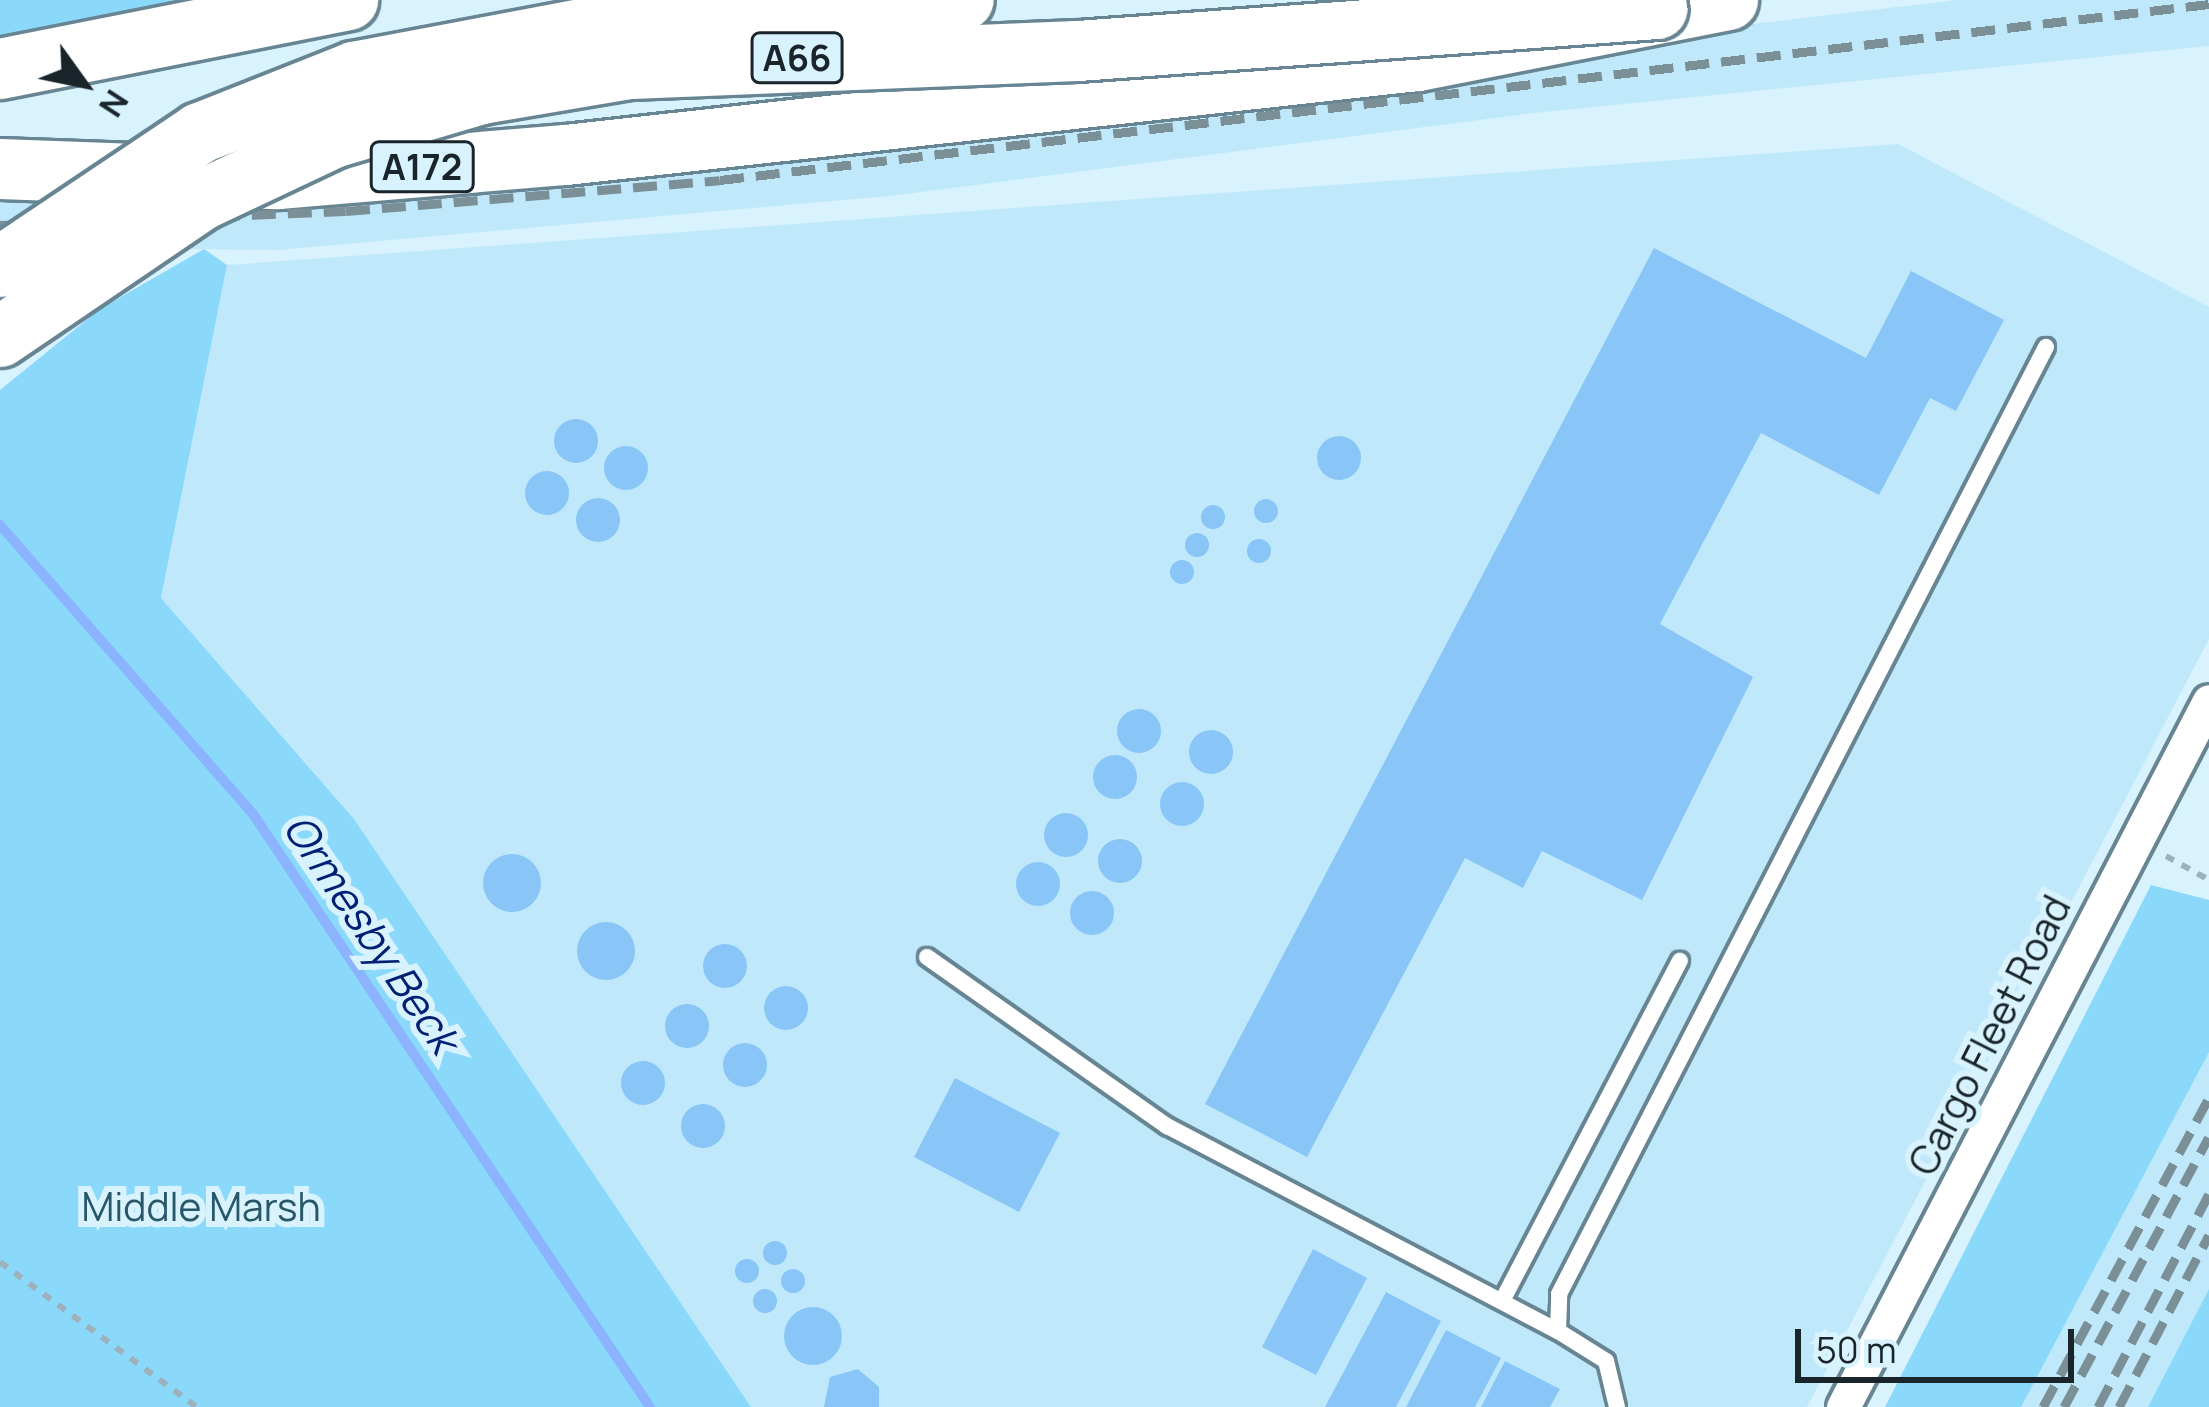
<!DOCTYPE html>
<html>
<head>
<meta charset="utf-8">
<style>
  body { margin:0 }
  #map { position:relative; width:2209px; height:1407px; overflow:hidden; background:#d8f2fe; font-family:Manrope,sans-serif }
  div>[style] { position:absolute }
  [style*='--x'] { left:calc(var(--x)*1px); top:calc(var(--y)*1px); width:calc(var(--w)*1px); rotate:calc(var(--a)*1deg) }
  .built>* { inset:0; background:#bfe9fb }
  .green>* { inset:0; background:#8bd9fa }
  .stream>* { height:10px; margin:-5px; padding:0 5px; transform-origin:5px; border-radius:5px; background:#8cb3fe }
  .building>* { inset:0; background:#89c5f6 }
  .round { border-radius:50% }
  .path>* { height:6px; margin-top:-3px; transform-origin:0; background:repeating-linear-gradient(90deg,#9cb1bb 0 9px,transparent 0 18px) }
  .roads { filter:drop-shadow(3px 0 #678592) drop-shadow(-3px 0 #678592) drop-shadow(0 3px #678592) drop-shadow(0 -3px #678592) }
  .lane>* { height:16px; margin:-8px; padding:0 8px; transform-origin:8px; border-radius:8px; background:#fff }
  .street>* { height:33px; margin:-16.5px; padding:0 16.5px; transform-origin:16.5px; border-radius:16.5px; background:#fff }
  .highway>* { height:60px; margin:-30px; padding:0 30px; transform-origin:30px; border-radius:30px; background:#fff }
  .rail>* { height:9px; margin-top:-4.5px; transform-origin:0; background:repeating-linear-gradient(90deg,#7b8f97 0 24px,transparent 0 36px) }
  .bridges { filter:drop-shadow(3px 0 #678592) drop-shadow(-3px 0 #678592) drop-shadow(0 3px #678592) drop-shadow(0 -3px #678592) }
  .highway-bridge>* { height:60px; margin:-30px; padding:0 30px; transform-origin:30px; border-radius:30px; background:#fff }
  span { translate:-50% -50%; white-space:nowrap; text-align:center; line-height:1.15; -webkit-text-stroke:12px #d8f2fe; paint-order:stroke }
  .shield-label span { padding:3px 9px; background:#d8f2fe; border:3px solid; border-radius:9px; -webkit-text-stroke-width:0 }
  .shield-label { font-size:36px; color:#19252a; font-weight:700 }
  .street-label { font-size:39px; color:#19252a }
  .park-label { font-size:39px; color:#285769 }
  .water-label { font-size:42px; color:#011f73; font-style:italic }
  .north { position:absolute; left:24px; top:24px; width:120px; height:120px; -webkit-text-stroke:9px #d8f2fe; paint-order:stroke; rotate:123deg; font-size:33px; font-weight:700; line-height:48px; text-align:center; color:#19252a }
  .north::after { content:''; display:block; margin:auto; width:42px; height:54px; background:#19252a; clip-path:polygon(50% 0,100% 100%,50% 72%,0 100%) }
  .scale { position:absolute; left:1795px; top:1329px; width:279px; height:54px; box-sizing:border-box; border:6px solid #19252a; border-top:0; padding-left:15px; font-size:36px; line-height:42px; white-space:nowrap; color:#19252a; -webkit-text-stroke:9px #d8f2fe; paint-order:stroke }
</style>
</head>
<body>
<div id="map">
  <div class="built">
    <div style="clip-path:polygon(1957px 0,2209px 0,2209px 46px,1534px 113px,889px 196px,278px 250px,0 247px,0 203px,311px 194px)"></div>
    <div style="clip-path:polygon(1898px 144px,2209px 307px,2209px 639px,1807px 1407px,751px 1407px,354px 819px,161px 598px,227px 265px)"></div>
    <div style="clip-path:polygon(2209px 1044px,2209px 1407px,2015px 1407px)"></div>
  </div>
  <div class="green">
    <div style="clip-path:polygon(0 0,255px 0,0 45px)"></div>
    <div style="clip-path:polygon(204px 249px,227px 265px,161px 598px,354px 819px,751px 1407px,0 1407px,0 390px,100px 309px)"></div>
    <div style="clip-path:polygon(2151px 885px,2209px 900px,2209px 1052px,2021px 1407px,1885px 1407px)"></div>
    <div style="clip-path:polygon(2209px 1289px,2209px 1407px,2148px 1407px)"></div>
  </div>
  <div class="stream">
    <div style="--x:0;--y:525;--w:384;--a:48.8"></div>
    <div style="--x:253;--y:814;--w:714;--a:56.2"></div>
  </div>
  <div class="building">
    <div style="clip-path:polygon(1654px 248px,1866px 358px,1911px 271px,2004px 320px,1956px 411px,1930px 398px,1879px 495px,1761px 433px,1660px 624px,1753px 677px,1642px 900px,1542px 851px,1523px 888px,1465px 858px,1307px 1157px,1205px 1104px)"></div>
    <div class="round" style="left:554px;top:419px;width:44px;height:44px"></div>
    <div class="round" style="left:1317px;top:436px;width:44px;height:44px"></div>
    <div class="round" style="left:604px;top:446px;width:44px;height:44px"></div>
    <div class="round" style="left:525px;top:471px;width:44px;height:44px"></div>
    <div class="round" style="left:576px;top:498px;width:44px;height:44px"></div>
    <div class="round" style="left:1254px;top:499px;width:24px;height:24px"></div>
    <div class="round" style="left:1201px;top:505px;width:24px;height:24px"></div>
    <div class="round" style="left:1185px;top:533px;width:24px;height:24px"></div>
    <div class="round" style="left:1247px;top:539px;width:24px;height:24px"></div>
    <div class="round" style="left:1170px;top:560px;width:24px;height:24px"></div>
    <div class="round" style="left:1117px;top:709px;width:44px;height:44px"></div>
    <div class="round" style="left:1189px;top:730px;width:44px;height:44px"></div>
    <div class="round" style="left:1093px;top:755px;width:44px;height:44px"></div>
    <div class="round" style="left:1160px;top:782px;width:44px;height:44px"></div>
    <div class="round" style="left:1044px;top:813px;width:44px;height:44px"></div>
    <div class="round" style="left:1098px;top:839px;width:44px;height:44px"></div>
    <div class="round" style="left:483px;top:854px;width:58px;height:58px"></div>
    <div class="round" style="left:1016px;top:862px;width:44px;height:44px"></div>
    <div class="round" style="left:1070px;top:891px;width:44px;height:44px"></div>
    <div class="round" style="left:577px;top:922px;width:58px;height:58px"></div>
    <div class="round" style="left:703px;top:944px;width:44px;height:44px"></div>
    <div class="round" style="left:764px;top:986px;width:44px;height:44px"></div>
    <div class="round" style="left:665px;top:1004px;width:44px;height:44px"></div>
    <div class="round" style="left:723px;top:1043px;width:44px;height:44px"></div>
    <div class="round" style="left:621px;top:1061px;width:44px;height:44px"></div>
    <div style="clip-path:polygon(955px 1078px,1060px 1133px,1019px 1212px,914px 1157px)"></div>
    <div class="round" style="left:681px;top:1104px;width:44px;height:44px"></div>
    <div class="round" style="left:763px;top:1241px;width:24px;height:24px"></div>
    <div style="clip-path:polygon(1313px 1249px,1367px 1278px,1316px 1375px,1262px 1347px)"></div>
    <div class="round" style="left:735px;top:1259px;width:24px;height:24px"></div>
    <div class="round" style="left:781px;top:1269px;width:24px;height:24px"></div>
    <div class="round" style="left:753px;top:1289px;width:24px;height:24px"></div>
    <div style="clip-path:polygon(1386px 1292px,1441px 1321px,1396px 1407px,1325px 1407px)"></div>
    <div class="round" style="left:784px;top:1307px;width:58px;height:58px"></div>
    <div style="clip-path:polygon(1446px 1330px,1501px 1358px,1475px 1407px,1406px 1407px)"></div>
    <div style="clip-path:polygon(1505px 1361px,1560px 1389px,1550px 1407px,1481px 1407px)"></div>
    <div style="clip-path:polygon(858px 1369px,879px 1387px,879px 1407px,824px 1407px,830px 1377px)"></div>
  </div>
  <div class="path">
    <div style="--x:2166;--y:856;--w:49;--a:29.2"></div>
    <div style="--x:0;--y:1262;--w:245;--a:36.4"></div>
  </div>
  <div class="roads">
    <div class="lane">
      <div style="--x:927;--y:957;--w:294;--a:35.2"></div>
      <div style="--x:1167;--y:1126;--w:441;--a:27.7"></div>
      <div style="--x:1502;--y:1301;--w:384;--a:-62.4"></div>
      <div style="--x:1617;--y:1407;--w:47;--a:-103.4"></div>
      <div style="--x:1606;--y:1361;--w:57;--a:-148"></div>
      <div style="--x:1558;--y:1331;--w:37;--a:-88"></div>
      <div style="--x:1559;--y:1294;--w:1065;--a:-62.79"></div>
    </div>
    <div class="street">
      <div style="--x:1843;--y:1407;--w:795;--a:-62.6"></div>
    </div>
    <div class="highway">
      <div style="--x:0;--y:69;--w:355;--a:-11.2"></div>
      <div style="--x:0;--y:169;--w:278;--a:2.1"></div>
      <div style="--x:278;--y:179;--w:289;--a:-4.8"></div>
      <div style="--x:566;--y:155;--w:857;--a:-6.3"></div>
      <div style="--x:1418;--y:61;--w:316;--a:-11.1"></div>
    </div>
  </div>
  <div class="rail">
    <div style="--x:0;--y:225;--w:346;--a:-2.3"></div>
    <div style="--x:346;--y:211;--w:375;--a:-4.7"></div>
    <div style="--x:720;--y:180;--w:1499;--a:-6.74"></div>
    <div style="--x:2043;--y:1407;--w:352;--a:-61.8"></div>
    <div style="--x:2064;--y:1407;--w:306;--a:-61.8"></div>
    <div style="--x:2098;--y:1407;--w:240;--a:-62.5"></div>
    <div style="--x:2119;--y:1407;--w:194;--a:-62.4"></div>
  </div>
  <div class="bridges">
    <div class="highway-bridge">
      <div style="--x:0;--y:267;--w:241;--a:-33.8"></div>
      <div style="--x:200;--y:133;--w:166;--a:-21.6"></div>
      <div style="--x:354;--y:72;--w:313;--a:-10.7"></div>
      <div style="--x:662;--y:14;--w:302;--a:-2.7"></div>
      <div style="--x:0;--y:337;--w:242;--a:-34.2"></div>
      <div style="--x:200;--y:201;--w:147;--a:-25.3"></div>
      <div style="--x:333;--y:138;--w:155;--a:-16.5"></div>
      <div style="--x:482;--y:94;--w:150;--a:-9.6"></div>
      <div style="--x:630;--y:69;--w:448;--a:-2.3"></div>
      <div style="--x:1078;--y:51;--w:581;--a:-4.15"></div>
    </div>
  </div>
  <div class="shield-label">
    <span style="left:797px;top:58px">A66</span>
    <span style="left:422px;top:167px">A172</span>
  </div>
  <div class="street-label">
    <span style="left:1989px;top:1035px;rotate:-63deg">Cargo Fleet Road</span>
  </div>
  <div class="park-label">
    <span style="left:201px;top:1206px">Middle Marsh</span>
  </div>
  <div class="water-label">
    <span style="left:372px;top:933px;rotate:56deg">Ormesby Beck</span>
  </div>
  <div class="north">N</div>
  <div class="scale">50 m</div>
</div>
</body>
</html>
